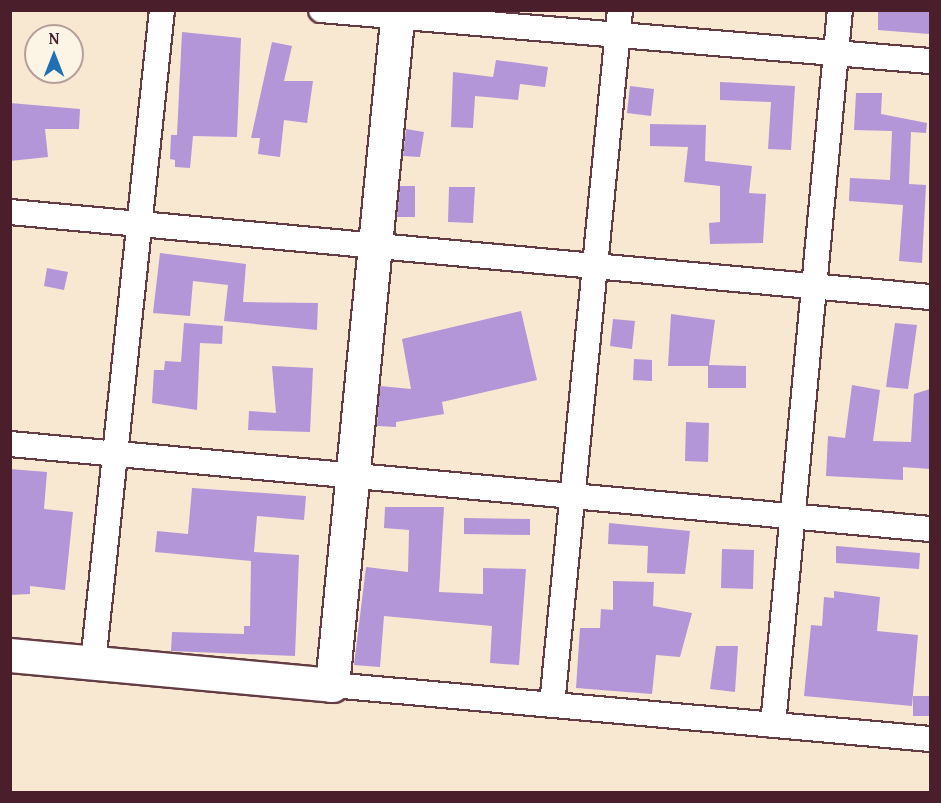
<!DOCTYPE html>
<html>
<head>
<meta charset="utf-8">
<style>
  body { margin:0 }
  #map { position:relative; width:941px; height:803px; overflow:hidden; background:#f8e8d2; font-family:"Gentium Book Plus",serif }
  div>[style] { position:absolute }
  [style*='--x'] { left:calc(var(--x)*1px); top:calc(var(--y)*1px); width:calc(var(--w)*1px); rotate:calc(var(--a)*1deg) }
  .building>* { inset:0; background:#b296d7 }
  .roads { filter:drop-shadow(2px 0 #643d44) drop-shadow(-2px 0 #643d44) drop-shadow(0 2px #643d44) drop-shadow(0 -2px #643d44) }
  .minor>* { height:24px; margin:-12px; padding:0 12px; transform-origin:12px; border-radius:12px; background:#fff }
  .primary>* { height:33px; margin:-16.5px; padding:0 16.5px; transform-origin:16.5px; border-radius:16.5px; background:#fff }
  span { translate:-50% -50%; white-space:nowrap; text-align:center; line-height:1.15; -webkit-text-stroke:4.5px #fcf5e5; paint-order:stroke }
  .frame { position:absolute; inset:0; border:12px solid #4a1f2b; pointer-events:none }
  .north { position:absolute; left:24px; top:24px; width:60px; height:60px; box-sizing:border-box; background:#fcf5e5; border:2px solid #b59f9b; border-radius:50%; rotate:0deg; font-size:16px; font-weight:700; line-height:24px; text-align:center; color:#4a1f2b }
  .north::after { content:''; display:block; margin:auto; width:21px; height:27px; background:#1f6fb2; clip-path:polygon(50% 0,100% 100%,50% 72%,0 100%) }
</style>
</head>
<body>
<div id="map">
  <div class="building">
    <div style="clip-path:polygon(878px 11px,930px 12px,929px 34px,878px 30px)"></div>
    <div style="clip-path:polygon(182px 32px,241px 38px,237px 137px,193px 136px,190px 168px,175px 167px,175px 160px,170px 159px,171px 135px,177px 135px)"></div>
    <div style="clip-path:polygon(272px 42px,292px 46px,284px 81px,313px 81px,307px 123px,284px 120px,280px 157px,258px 154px,260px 138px,251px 138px)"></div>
    <div style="clip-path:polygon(496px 60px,548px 67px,545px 87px,520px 84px,518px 100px,475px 96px,473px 128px,451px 127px,453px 72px,493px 77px)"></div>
    <div style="clip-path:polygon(720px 82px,795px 86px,791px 150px,768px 149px,771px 102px,720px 100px)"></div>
    <div style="clip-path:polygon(630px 86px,654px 89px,651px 116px,627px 113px)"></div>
    <div style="clip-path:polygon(856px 93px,882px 93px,881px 114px,927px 123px,926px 133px,911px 132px,909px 184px,926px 185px,922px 263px,899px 261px,903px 205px,849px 201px,850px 178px,890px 180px,892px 131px,854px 130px)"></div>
    <div style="clip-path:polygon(10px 103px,80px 109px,79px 129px,45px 129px,48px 157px,10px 161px)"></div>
    <div style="clip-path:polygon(650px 124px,706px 125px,705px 161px,752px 166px,749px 193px,766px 194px,763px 243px,710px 244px,709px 223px,720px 222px,720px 186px,684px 182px,688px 147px,650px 146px)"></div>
    <div style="clip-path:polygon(406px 129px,424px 132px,420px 157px,403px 156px)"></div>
    <div style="clip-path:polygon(400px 186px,415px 186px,415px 217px,397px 217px)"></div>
    <div style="clip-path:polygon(449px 187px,475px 187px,473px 223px,448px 222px)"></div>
    <div style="clip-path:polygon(160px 253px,246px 264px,243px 302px,318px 303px,317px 330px,224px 321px,228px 285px,193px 281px,190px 316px,153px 313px)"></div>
    <div style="clip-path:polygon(47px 268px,68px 272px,64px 290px,44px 286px)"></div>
    <div style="clip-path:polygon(521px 311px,537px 380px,442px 402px,444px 414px,396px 422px,396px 427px,377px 426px,380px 386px,411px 389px,402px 339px)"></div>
    <div style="clip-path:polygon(671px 314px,715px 320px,709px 365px,746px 366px,746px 388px,708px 388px,708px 366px,668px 366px)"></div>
    <div style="clip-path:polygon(613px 319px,635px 321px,632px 349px,610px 346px)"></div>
    <div style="clip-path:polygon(184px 323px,223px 326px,222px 344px,200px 343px,197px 410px,152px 403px,154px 370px,164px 370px,165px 361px,181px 362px)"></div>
    <div style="clip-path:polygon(895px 323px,917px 325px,908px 389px,886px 387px)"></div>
    <div style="clip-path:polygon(634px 359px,652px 360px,652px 381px,633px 380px)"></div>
    <div style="clip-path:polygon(272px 366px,313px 368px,310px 432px,248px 430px,249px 411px,276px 413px)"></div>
    <div style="clip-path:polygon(852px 385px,880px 390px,873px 441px,911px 442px,914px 394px,930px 389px,930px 469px,903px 467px,903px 480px,826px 476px,828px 436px,845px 438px)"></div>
    <div style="clip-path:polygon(686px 422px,709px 423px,708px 462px,685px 461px)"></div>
    <div style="clip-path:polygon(10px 469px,47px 472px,44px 509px,73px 512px,65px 590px,30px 586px,30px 594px,10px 595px)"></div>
    <div style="clip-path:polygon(192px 488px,306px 496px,304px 520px,257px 516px,254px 552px,299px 555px,295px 656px,171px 651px,172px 632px,244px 634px,244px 626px,250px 626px,251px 561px,155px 552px,157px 531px,188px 534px)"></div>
    <div style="clip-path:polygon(385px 507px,444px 507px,439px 592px,483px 594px,483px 568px,526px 569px,519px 665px,490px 663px,492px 626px,384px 616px,380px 667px,354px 665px,366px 567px,408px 572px,409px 530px,384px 528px)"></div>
    <div style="clip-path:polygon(464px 518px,530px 519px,530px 535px,464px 534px)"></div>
    <div style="clip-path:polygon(609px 523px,690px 531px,685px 574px,647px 573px,648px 546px,608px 544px)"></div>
    <div style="clip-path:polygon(836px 546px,920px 553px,919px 569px,836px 563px)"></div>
    <div style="clip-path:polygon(722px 549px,754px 550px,753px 589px,721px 588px)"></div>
    <div style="clip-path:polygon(613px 581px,654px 582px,653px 606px,692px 613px,680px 657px,656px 655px,652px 694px,576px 688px,580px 628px,600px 628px,601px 609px,613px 610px)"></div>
    <div style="clip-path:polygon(834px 591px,880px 597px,877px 631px,918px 635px,912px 706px,804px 696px,811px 625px,822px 626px,824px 597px,834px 598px)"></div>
    <div style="clip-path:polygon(716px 646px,738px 646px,735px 692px,710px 689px)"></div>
    <div style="clip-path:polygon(913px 696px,930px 696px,930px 716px,913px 716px)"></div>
  </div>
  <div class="roads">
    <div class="minor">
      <div style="--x:321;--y:10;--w:611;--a:4.79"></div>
      <div style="--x:10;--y:212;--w:924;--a:5.28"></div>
      <div style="--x:10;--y:444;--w:924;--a:5.28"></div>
      <div style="--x:93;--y:663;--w:657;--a:-83.97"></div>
      <div style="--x:332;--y:685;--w:600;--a:5.16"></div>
      <div style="--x:552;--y:705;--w:698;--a:-84.41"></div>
      <div style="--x:773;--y:725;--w:718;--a:-84.65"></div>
    </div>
    <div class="primary">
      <div style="--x:10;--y:655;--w:323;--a:5.3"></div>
      <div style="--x:332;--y:685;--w:678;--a:-84.42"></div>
    </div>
  </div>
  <div class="frame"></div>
  <div class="north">N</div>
</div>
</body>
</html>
